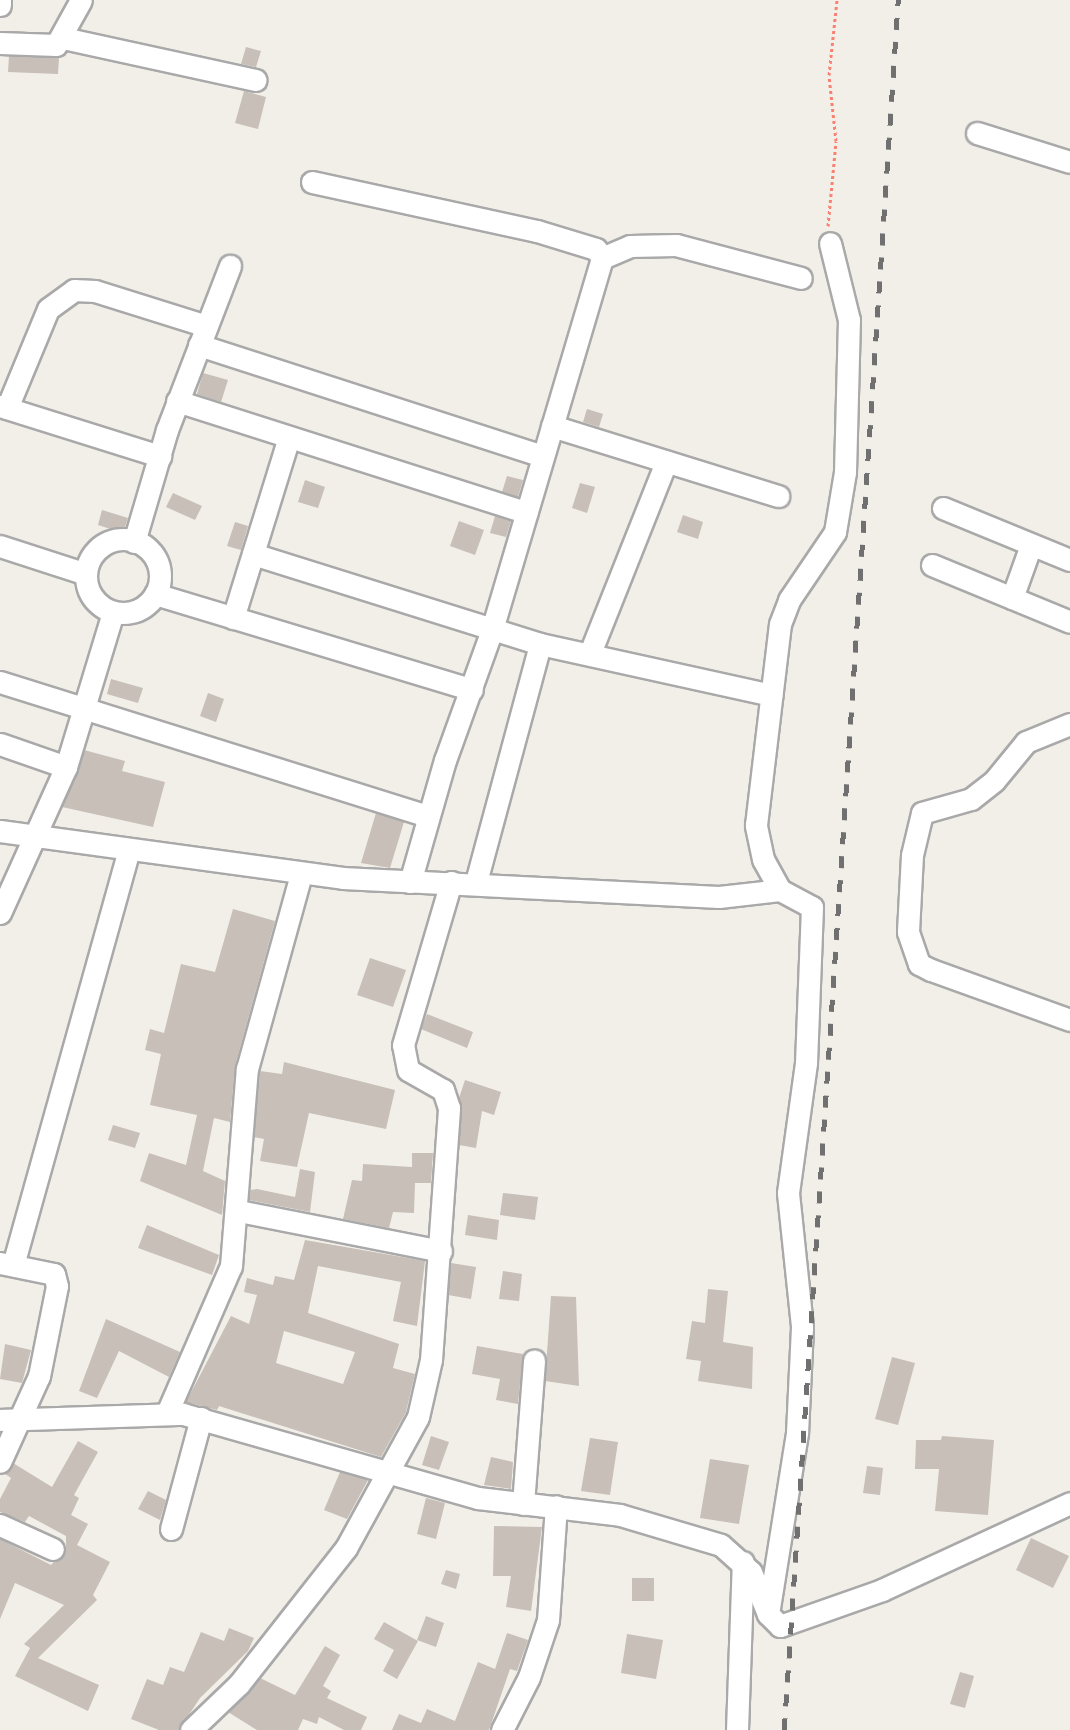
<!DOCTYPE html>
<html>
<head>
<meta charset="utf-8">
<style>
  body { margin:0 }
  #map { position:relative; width:1070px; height:1730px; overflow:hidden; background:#f2efe9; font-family:"PT Sans Narrow",sans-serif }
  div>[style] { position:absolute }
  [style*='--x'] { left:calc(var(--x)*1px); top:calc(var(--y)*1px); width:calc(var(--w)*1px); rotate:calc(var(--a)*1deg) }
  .building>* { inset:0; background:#c7bfb8 }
  .path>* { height:3px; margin-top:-1.5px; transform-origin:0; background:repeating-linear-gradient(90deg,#fa8072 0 3px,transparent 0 6px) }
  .roads { filter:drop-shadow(2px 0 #a9a9a9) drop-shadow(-2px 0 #a9a9a9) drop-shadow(0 2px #a9a9a9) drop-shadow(0 -2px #a9a9a9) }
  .minor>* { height:21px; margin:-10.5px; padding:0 10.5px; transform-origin:10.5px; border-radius:10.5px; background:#fff }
  .minor>.ring { margin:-10.5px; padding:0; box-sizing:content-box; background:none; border:21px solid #fff; border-radius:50% }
  .rail>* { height:4.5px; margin-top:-2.25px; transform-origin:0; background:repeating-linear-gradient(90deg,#707070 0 12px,transparent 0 24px) }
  span { translate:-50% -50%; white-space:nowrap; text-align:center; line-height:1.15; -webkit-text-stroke:4.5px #fff; paint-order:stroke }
</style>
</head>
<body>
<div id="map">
  <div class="building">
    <div style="clip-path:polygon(246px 47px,261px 51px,256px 67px,241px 64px)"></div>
    <div style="clip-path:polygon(9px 56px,59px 58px,58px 74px,8px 72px)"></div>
    <div style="clip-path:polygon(244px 91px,266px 97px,258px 129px,235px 123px)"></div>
    <div style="clip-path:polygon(203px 373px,228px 380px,221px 402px,197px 394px)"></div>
    <div style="clip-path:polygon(587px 409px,603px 414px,599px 427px,583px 422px)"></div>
    <div style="clip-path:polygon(507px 476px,523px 480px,518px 497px,502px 492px)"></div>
    <div style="clip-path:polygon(305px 480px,325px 487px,318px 508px,298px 502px)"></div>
    <div style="clip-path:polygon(580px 483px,595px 487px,587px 513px,572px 508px)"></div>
    <div style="clip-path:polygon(173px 493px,202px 506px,195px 520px,166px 507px)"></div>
    <div style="clip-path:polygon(102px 510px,128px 518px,123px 533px,98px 525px)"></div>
    <div style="clip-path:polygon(683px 515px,703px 522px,698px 539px,677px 532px)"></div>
    <div style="clip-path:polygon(495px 516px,511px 521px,506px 537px,490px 533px)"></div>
    <div style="clip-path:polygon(459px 521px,484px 530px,475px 555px,450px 546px)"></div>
    <div style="clip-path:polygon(235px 522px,248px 526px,241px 550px,227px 546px)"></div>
    <div style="clip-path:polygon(111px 679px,143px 688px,138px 703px,107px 694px)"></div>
    <div style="clip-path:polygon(208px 693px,224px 699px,216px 722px,200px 716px)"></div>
    <div style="clip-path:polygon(84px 750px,125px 761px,122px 771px,165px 782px,153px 827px,62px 807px)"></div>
    <div style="clip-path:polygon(376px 813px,404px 822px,390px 868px,361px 863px)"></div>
    <div style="clip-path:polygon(233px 909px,275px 921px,235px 1066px,230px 1122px,214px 1118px,203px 1171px,225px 1181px,222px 1215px,140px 1181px,149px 1153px,186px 1165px,197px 1115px,150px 1105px,161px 1054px,145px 1050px,150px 1029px,164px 1033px,181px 964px,215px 972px)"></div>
    <div style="clip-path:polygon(370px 958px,406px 970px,393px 1007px,357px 995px)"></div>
    <div style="clip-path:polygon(427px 1014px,473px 1032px,467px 1048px,421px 1029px)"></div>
    <div style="clip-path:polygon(284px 1062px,395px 1090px,386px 1129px,309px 1113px,297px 1167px,260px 1161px,264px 1139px,254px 1137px,260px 1071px,282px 1074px)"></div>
    <div style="clip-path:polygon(465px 1080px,501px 1092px,494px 1115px,482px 1111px,476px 1148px,459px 1145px,459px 1098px)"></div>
    <div style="clip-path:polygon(113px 1125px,140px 1133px,135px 1148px,108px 1140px)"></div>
    <div style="clip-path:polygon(412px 1153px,433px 1153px,431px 1183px,415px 1183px,414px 1213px,393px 1212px,389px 1228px,343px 1219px,352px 1180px,362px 1181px,363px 1164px,412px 1167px)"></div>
    <div style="clip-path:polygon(300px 1169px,315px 1172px,310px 1212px,249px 1200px,250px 1190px,257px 1189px,295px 1197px)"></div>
    <div style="clip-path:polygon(503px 1193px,538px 1197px,535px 1220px,500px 1215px)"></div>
    <div style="clip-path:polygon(468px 1215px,499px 1220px,497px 1240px,465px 1235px)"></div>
    <div style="clip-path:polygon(147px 1225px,219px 1255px,212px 1275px,138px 1248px)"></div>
    <div style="clip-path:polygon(evenodd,305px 1240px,425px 1261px,417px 1326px,393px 1321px,401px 1282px,318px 1266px,308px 1313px,399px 1344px,393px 1368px,415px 1374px,406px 1412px,381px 1457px,219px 1406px,217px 1410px,186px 1402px,231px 1316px,249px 1324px,257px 1295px,244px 1292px,247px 1278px,273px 1285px,275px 1276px,294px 1280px,305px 1240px,284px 1331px,355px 1352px,343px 1384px,276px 1363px,284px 1331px)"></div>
    <div style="clip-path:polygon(451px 1263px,476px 1267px,471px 1299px,448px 1295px)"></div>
    <div style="clip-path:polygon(503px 1271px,522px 1274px,519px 1301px,499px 1299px)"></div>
    <div style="clip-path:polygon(708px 1289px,728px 1291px,723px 1342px,753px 1347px,752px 1389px,698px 1381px,701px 1361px,686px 1359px,692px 1321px,705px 1323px)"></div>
    <div style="clip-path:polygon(551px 1296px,576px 1297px,579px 1386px,545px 1381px)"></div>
    <div style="clip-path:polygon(106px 1319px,180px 1352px,169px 1377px,119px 1351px,97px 1398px,79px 1391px)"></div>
    <div style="clip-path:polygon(5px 1344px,31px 1350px,22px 1383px,0 1379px)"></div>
    <div style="clip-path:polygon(477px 1346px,523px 1354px,518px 1404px,496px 1400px,500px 1379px,472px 1374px)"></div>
    <div style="clip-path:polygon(892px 1357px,915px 1363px,898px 1425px,875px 1419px)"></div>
    <div style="clip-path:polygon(431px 1436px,449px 1442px,439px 1470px,422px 1465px)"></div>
    <div style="clip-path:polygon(942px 1436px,994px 1440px,988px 1515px,935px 1511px,939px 1469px,915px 1469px,916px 1440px,941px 1440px)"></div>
    <div style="clip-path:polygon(590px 1438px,618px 1442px,610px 1495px,581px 1491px)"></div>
    <div style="clip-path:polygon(78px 1441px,98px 1452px,74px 1495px,79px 1498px,71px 1515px,88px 1524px,77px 1545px,110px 1562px,93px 1595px,97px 1600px,38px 1658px,99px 1685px,88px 1711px,15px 1676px,30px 1648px,24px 1644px,64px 1605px,15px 1583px,0 1619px,0 1539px,51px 1565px,66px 1548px,66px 1536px,29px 1516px,25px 1522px,0 1512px,0 1499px,11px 1478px,5px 1474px,13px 1463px,52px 1487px)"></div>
    <div style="clip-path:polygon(491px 1457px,513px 1462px,511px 1489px,484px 1485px)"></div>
    <div style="clip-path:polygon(710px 1459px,749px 1465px,739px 1524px,700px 1518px)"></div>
    <div style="clip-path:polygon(867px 1466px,883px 1468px,880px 1495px,863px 1493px)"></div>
    <div style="clip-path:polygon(340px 1472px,368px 1480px,347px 1519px,324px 1510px)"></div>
    <div style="clip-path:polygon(148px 1491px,166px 1500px,160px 1520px,138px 1509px)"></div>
    <div style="clip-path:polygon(426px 1498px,445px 1503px,436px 1539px,417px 1534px)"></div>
    <div style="clip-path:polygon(494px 1526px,542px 1527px,531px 1611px,506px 1607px,511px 1576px,493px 1576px)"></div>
    <div style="clip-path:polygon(1031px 1538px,1069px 1556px,1053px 1588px,1016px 1570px)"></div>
    <div style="clip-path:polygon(446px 1570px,460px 1574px,456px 1589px,441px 1584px)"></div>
    <div style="clip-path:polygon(632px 1578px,654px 1578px,654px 1601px,632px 1601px)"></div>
    <div style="clip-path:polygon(426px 1616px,444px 1623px,436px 1647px,417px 1640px)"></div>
    <div style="clip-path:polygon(384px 1622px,418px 1641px,397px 1679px,383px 1671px,394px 1650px,374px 1639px)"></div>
    <div style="clip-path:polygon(229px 1628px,254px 1638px,248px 1651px,200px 1698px,179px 1730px,159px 1730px,131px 1719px,147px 1679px,163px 1685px,170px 1667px,184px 1672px,201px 1632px,224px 1641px)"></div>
    <div style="clip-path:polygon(507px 1633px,528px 1640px,517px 1671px,510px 1669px,489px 1730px,392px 1730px,399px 1714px,421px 1723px,427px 1709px,455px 1721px,478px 1662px,495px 1669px)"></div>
    <div style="clip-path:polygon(627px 1634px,663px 1640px,656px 1679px,621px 1673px)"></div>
    <div style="clip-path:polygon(325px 1646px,340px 1655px,323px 1686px,331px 1691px,327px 1698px,367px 1717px,361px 1730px,344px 1730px,319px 1717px,317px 1724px,303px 1719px,298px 1730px,257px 1730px,228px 1712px,260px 1678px,295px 1695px)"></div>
    <div style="clip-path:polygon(960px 1672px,974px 1676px,965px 1708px,950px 1704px)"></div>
  </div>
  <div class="path">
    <div style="--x:828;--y:226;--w:85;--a:-84.6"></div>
    <div style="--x:836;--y:141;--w:66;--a:-96.1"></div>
    <div style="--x:829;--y:75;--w:75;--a:-83.9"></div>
  </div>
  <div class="roads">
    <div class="minor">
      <div style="--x:0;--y:5;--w:5;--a:-90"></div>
      <div style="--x:63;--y:38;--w:197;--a:12.3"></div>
      <div style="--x:0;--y:43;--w:56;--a:2"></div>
      <div style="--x:56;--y:45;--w:51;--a:-60.9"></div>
      <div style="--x:977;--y:133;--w:97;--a:17.3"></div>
      <div style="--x:312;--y:182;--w:230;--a:12.3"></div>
      <div style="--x:537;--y:231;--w:62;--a:17"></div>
      <div style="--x:596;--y:249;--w:11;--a:56"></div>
      <div style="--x:602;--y:258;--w:385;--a:106.5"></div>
      <div style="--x:493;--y:627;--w:141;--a:109.8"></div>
      <div style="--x:445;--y:760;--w:127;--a:106"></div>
      <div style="--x:602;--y:258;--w:30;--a:-23"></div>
      <div style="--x:630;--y:246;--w:46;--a:-1.2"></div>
      <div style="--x:676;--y:245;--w:129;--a:14.8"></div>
      <div style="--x:199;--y:345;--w:361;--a:17.9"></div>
      <div style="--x:177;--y:401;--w:367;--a:17.7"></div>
      <div style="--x:0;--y:406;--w:168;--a:17.4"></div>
      <div style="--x:7;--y:408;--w:107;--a:-67.5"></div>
      <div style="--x:48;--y:309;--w:32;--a:-36"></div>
      <div style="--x:74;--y:290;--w:21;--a:3"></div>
      <div style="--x:95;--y:291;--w:117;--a:17.4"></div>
      <div style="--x:552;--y:426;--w:237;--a:17.2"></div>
      <div style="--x:943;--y:508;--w:137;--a:22.3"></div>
      <div class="ring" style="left:86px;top:539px;width:53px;height:53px"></div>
      <div style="--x:134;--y:542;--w:117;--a:-73.6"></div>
      <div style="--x:167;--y:430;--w:176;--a:-69"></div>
      <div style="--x:0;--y:546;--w:90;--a:18"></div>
      <div style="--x:253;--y:554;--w:301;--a:17.4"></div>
      <div style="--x:540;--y:644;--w:237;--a:12.4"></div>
      <div style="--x:932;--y:565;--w:149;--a:22.4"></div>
      <div style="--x:155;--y:594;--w:331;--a:16.8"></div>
      <div style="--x:1012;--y:598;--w:56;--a:-70.3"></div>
      <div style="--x:233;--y:618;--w:189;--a:-72.8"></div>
      <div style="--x:590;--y:653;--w:206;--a:-68.3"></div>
      <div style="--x:0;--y:682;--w:448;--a:17.4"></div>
      <div style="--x:1070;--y:724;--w:48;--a:157.8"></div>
      <div style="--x:1026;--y:742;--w:50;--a:129.4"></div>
      <div style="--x:994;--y:781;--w:29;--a:142"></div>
      <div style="--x:971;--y:799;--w:51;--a:164.1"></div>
      <div style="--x:922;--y:813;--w:43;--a:103.4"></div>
      <div style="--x:912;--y:855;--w:77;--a:93"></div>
      <div style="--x:908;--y:932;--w:34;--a:71"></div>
      <div style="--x:919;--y:964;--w:13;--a:27"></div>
      <div style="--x:931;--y:970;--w:148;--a:19.8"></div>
      <div style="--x:0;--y:744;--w:70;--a:19.2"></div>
      <div style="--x:0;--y:831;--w:346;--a:7.8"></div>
      <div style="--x:343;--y:878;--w:376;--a:2.9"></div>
      <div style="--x:719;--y:897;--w:61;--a:-6.5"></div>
      <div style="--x:780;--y:890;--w:36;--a:28"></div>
      <div style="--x:812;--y:907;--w:156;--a:92.2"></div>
      <div style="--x:806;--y:1063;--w:131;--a:97.9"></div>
      <div style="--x:788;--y:1193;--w:135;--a:84"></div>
      <div style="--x:802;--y:1327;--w:106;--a:92.7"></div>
      <div style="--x:797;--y:1433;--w:183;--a:99.1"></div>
      <div style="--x:476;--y:882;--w:246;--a:-74.9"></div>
      <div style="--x:780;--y:890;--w:35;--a:-119"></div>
      <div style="--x:763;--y:859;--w:35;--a:-102"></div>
      <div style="--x:756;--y:825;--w:202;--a:-83.2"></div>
      <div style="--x:780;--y:624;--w:26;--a:-69"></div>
      <div style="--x:789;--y:600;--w:82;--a:-55.9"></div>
      <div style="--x:835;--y:532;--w:61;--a:-80.5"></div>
      <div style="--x:845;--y:472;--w:152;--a:-88.5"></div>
      <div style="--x:849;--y:320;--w:79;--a:-103.9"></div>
      <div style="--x:0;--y:913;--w:160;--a:-65.7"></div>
      <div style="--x:66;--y:767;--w:162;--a:-73.1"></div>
      <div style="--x:239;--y:1211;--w:206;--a:11.2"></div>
      <div style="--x:0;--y:1263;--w:55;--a:11.5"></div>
      <div style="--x:54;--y:1274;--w:12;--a:76"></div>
      <div style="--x:57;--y:1286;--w:92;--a:101.3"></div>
      <div style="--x:39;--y:1376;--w:94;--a:114.4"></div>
      <div style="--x:13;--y:1265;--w:429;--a:-74.4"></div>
      <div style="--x:167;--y:1413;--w:160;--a:-66.5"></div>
      <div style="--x:231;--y:1266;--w:198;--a:-85.4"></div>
      <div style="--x:247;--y:1069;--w:202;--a:-74.5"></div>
      <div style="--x:0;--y:1420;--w:183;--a:-1.9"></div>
      <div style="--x:183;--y:1414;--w:307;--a:15.9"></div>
      <div style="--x:478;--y:1498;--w:143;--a:6.8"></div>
      <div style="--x:620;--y:1515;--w:105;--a:16.5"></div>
      <div style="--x:721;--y:1545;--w:40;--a:42"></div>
      <div style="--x:751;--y:1572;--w:45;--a:68"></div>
      <div style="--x:768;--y:1614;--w:17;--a:45"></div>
      <div style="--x:780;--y:1626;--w:108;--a:-19.4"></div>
      <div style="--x:882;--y:1590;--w:207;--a:-24.8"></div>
      <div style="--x:523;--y:1504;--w:144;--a:-85.6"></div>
      <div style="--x:0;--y:1525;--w:58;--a:24.4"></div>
      <div style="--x:171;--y:1529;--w:115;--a:-74.9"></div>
      <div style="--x:191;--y:1730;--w:66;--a:-43.8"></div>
      <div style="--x:239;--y:1684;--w:173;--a:-51.8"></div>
      <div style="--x:346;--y:1548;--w:149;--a:-61.2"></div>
      <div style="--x:418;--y:1417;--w:58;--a:-77.2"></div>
      <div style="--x:431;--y:1360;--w:253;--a:-85.9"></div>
      <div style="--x:449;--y:1108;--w:19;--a:-108"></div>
      <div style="--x:443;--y:1090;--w:40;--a:-150.3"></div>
      <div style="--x:408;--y:1070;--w:25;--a:-101"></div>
      <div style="--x:403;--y:1045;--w:170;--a:-73.6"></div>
      <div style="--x:502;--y:1730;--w:59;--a:-63"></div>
      <div style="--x:529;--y:1677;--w:60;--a:-71.6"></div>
      <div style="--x:548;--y:1620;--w:114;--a:-86"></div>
      <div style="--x:737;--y:1730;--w:168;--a:-88"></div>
    </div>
  </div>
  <div class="rail">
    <div style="--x:784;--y:1730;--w:1734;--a:-86.23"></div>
  </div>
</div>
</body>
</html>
